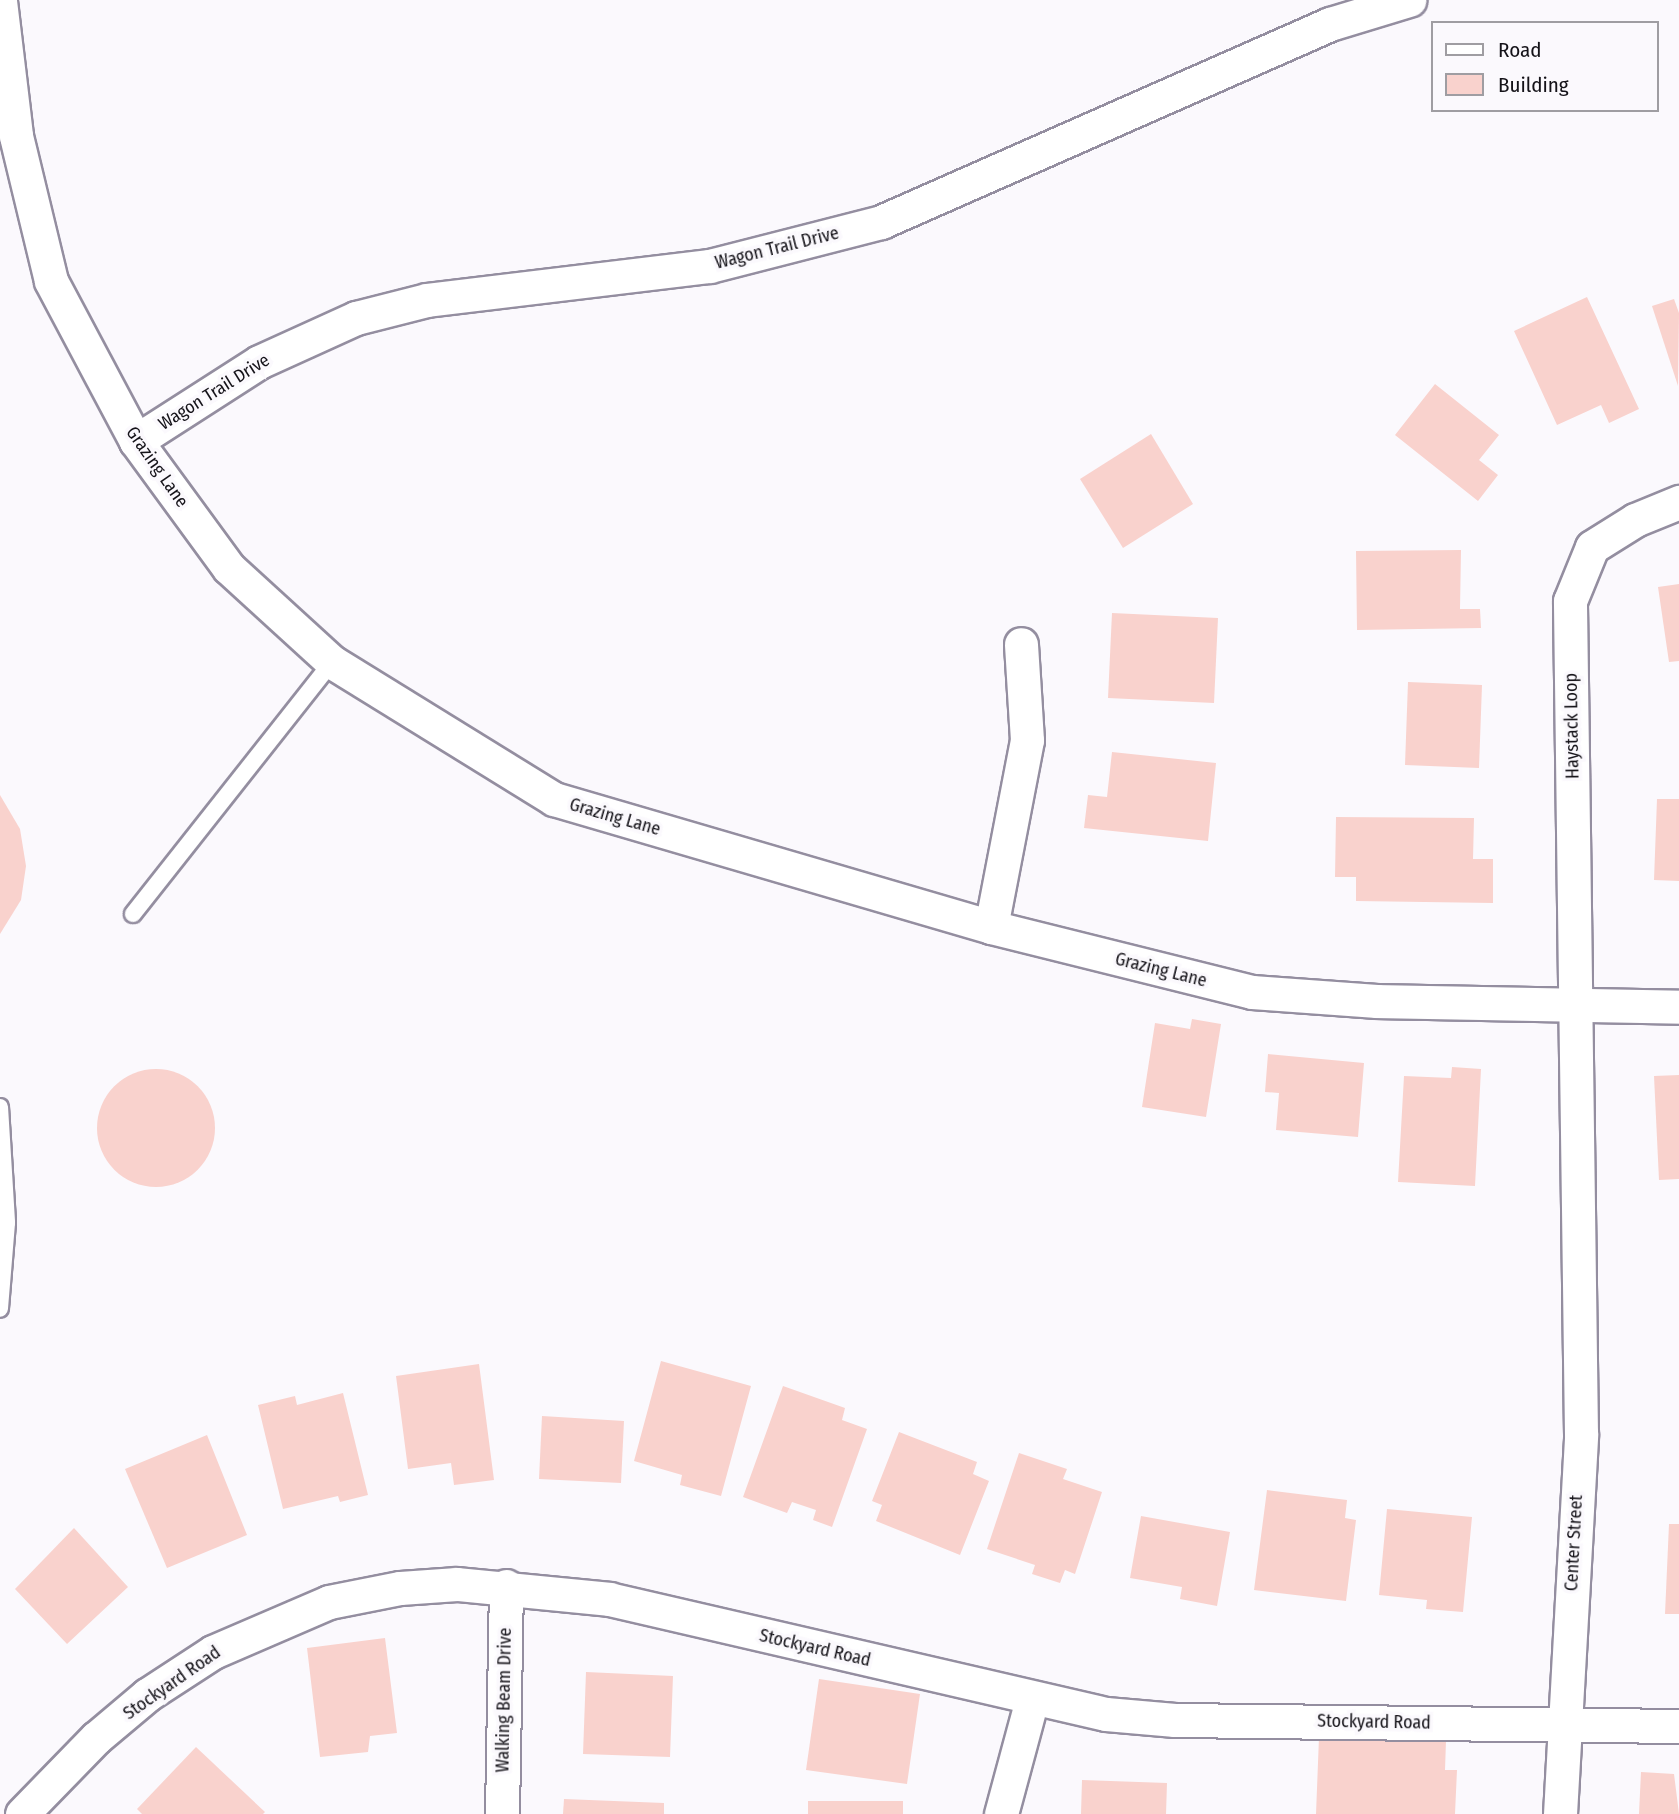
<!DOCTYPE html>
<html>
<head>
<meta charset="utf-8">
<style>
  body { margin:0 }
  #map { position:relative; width:1679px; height:1814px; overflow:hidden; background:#fbf9fd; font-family:"Fira Sans Condensed",sans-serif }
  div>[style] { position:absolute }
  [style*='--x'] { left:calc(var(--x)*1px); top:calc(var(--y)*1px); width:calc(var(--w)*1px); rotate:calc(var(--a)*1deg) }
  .building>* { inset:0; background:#f9d2cd }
  .round { border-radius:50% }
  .roads { filter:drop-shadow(2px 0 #948ea0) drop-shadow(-2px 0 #948ea0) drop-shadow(0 2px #948ea0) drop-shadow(0 -2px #948ea0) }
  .service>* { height:16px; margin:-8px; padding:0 8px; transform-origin:8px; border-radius:8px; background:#fff }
  .minor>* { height:33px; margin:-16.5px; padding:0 16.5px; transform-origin:16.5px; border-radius:16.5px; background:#fff }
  span { translate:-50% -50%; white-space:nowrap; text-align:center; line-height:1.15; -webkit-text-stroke:7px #fbf9fd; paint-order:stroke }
  .street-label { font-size:18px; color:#151319 }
  .legend { position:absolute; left:1431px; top:21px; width:228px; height:91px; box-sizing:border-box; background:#fbf9fd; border:2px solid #9f9da2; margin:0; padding:9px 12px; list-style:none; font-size:21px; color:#151319 }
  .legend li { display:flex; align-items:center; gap:14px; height:35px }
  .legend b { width:35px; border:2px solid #9f9da2 }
</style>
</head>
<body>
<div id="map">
  <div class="building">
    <div style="clip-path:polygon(1587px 297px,1639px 409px,1609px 423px,1601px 405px,1557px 425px,1514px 331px)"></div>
    <div style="clip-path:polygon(1674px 299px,1679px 313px,1678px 386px,1652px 306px)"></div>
    <div style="clip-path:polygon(1435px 384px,1499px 435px,1479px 460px,1498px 475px,1478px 501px,1395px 435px)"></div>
    <div style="clip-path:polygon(1151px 434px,1193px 504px,1123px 548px,1080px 479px)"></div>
    <div style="clip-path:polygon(1461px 550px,1460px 609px,1480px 609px,1481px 628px,1357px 630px,1356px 551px)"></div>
    <div style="clip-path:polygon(1679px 584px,1679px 661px,1669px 662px,1658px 587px)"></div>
    <div style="clip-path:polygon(1112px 613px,1218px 618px,1214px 703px,1108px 698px)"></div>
    <div style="clip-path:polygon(1408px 682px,1482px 685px,1479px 768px,1405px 765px)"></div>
    <div style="clip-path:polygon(1112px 752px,1216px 763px,1208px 841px,1084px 828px,1088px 795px,1107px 797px)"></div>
    <div style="clip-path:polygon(0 795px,20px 829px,26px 866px,21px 900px,0 934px)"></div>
    <div style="clip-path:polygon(1657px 799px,1679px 799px,1679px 881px,1654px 880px)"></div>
    <div style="clip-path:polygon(1336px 817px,1474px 818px,1473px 859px,1493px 859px,1493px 903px,1356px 901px,1356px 877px,1335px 877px)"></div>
    <div style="clip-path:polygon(1192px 1019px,1221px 1024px,1206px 1117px,1142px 1107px,1155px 1023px,1190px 1029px)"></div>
    <div style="clip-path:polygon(1268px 1054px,1364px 1063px,1358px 1137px,1276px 1130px,1279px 1093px,1265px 1092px)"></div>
    <div style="clip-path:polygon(1452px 1067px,1481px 1069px,1475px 1186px,1398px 1182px,1404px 1076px,1451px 1078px)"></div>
    <div class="round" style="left:97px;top:1069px;width:118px;height:118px"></div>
    <div style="clip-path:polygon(1679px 1075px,1679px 1179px,1659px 1180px,1654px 1076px)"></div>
    <div style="clip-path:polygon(661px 1361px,751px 1386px,721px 1496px,680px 1485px,682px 1475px,634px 1461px)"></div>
    <div style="clip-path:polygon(479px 1364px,494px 1480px,454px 1485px,451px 1463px,408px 1469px,396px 1376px)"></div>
    <div style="clip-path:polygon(783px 1386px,845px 1408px,842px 1420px,867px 1429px,832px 1527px,813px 1520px,816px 1510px,792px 1502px,787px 1513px,743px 1497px)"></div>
    <div style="clip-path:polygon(343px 1393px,368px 1495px,340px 1502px,338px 1496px,283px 1509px,258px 1405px,295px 1396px,297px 1405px)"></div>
    <div style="clip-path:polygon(542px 1416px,624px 1421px,621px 1483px,539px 1479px)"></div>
    <div style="clip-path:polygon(899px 1432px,977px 1462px,973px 1474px,989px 1481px,960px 1555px,876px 1521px,882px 1505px,872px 1501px)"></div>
    <div style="clip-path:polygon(207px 1435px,247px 1535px,167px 1568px,125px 1469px)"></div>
    <div style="clip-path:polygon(1019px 1453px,1067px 1469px,1063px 1479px,1102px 1492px,1075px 1574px,1065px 1570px,1060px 1583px,1032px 1574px,1035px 1565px,987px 1549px)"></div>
    <div style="clip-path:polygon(1267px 1490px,1347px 1500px,1345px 1518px,1356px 1520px,1346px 1601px,1254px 1590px)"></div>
    <div style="clip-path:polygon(1387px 1509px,1472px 1517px,1463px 1612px,1426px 1609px,1427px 1600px,1379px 1595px)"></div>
    <div style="clip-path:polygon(1141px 1516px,1230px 1532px,1217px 1606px,1180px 1599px,1182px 1587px,1130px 1578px)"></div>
    <div style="clip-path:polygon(1669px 1524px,1679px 1524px,1679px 1614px,1665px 1614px)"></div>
    <div style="clip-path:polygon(74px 1528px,128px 1587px,67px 1644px,15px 1589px)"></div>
    <div style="clip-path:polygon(385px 1638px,397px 1733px,370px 1736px,368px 1752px,320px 1757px,307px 1648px)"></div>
    <div style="clip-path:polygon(586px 1672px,673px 1676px,670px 1757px,583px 1754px)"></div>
    <div style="clip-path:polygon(819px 1679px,920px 1694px,907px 1784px,806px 1770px)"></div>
    <div style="clip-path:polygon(1319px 1737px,1446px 1741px,1445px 1770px,1457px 1770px,1455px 1814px,1316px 1814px)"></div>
    <div style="clip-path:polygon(196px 1747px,265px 1812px,263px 1814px,142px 1814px,137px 1809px)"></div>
    <div style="clip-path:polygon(1641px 1772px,1674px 1774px,1679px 1814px,1639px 1814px)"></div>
    <div style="clip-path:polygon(1082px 1780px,1167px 1783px,1166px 1814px,1081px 1814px)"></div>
    <div style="clip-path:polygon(564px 1799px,664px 1803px,664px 1814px,563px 1814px)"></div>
    <div style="clip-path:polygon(808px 1801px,903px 1801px,903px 1814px,808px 1814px)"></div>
  </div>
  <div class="roads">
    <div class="service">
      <div style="--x:133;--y:914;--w:321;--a:-51.7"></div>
      <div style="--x:0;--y:1107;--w:116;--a:86.5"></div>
      <div style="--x:7;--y:1223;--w:86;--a:94.7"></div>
    </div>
    <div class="minor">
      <div style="--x:0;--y:1;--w:136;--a:83.2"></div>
      <div style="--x:16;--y:136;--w:149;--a:76.4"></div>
      <div style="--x:51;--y:281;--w:181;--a:62"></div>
      <div style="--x:136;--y:441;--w:157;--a:53.8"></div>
      <div style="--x:229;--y:568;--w:139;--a:42.4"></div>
      <div style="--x:332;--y:662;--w:261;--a:31.7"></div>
      <div style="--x:554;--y:799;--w:455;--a:16.3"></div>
      <div style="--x:991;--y:927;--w:269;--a:14"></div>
      <div style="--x:1252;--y:992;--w:125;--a:4.1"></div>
      <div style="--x:1377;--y:1001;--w:302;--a:1.1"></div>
      <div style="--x:136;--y:441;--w:146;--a:-32.7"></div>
      <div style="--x:259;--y:362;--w:107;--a:-24.4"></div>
      <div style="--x:356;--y:318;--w:73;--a:-14.2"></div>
      <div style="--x:427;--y:300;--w:285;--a:-6.9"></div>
      <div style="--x:710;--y:266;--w:177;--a:-14.4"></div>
      <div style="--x:881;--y:222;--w:491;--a:-23.8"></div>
      <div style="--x:1330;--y:24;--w:83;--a:-16.9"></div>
      <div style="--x:991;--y:927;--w:190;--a:-79.1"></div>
      <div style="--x:1027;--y:740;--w:96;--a:-93.6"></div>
      <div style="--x:22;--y:1814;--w:106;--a:-45.8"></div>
      <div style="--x:96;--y:1738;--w:67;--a:-40.1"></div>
      <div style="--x:147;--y:1695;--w:79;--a:-33.1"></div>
      <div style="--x:213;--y:1652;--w:126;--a:-23.3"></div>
      <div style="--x:329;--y:1602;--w:72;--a:-11.2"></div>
      <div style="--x:400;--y:1588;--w:57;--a:-4"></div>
      <div style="--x:457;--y:1584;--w:153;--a:5.6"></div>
      <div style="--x:609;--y:1599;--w:510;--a:13.03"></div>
      <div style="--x:1106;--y:1714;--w:69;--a:5"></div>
      <div style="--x:1175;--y:1720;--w:504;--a:0.68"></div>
      <div style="--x:502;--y:1814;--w:228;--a:-89"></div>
      <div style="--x:1001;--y:1814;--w:119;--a:-74.9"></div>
      <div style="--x:1560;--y:1814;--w:381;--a:-86.8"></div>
      <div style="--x:1581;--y:1434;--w:833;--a:-90.76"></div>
      <div style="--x:1570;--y:601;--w:58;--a:-67.8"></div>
      <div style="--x:1592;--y:547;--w:51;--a:-32.1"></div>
      <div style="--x:1635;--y:520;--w:48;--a:-22.2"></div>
    </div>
  </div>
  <div class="street-label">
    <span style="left:777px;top:248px;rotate:-14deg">Wagon Trail Drive</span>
    <span style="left:214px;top:392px;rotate:-32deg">Wagon Trail Drive</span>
    <span style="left:157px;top:467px;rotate:55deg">Grazing Lane</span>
    <span style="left:1572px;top:726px;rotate:-91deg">Haystack Loop</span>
    <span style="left:615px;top:817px;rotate:16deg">Grazing Lane</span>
    <span style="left:1161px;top:970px;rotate:14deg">Grazing Lane</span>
    <span style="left:1574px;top:1543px;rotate:-87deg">Center Street</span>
    <span style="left:815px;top:1648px;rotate:13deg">Stockyard Road</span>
    <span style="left:172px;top:1683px;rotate:-35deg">Stockyard Road</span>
    <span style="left:504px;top:1700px;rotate:-89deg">Walking Beam Drive</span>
    <span style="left:1374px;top:1722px;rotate:1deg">Stockyard Road</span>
  </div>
  <ul class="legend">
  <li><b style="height:9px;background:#fff"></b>Road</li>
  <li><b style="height:19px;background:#f9d2cd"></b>Building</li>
  </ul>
</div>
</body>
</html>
